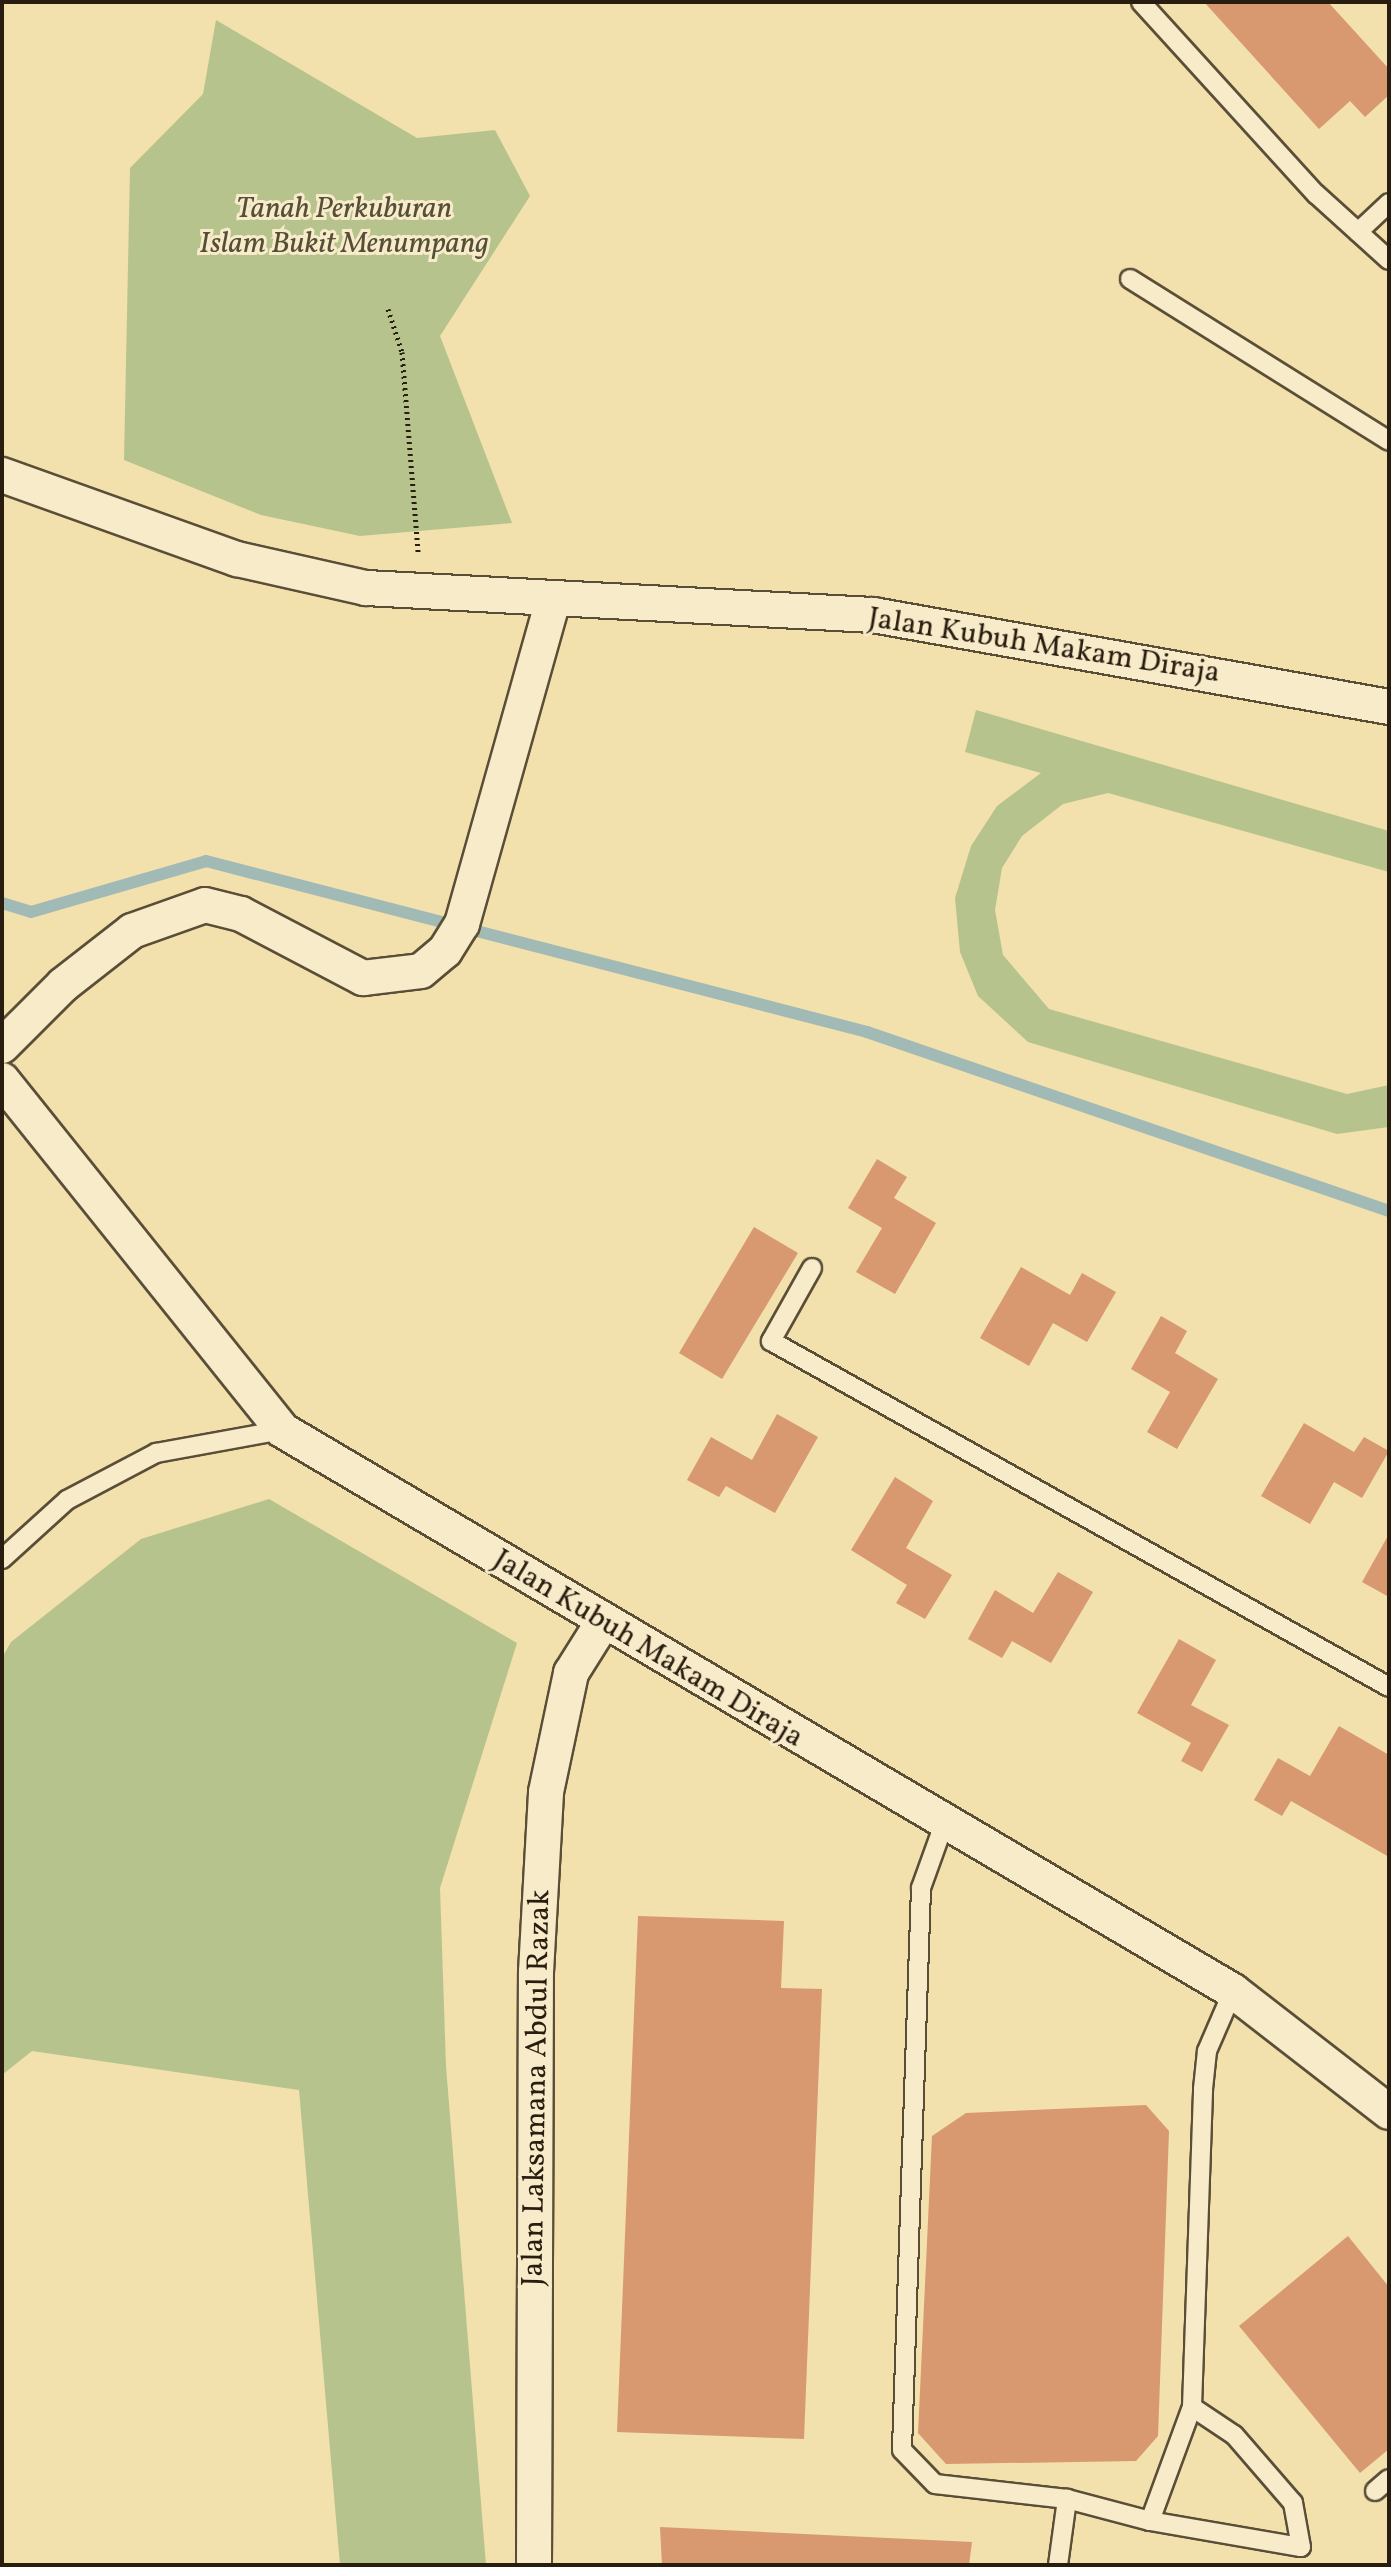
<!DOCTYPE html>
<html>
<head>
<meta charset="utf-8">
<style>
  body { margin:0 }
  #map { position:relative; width:1391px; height:2567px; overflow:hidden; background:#f2e0ad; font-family:Vollkorn,serif }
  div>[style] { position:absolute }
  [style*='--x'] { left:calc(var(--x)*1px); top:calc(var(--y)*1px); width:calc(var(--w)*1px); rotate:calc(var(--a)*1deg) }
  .green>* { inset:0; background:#b7c38d }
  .stream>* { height:12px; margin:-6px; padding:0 6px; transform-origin:6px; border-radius:6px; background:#a1bab6 }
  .building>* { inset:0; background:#d89870 }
  .path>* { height:5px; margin-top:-2.5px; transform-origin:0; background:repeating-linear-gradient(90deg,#291d10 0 2px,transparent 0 6px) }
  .roads { filter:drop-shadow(2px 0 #5b4e37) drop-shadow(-2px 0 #5b4e37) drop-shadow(0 2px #5b4e37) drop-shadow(0 -2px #5b4e37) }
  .service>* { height:18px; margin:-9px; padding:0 9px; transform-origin:9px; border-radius:9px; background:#f7ebca }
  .minor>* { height:34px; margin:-17px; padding:0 17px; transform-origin:17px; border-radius:17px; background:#f7ebca }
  span { translate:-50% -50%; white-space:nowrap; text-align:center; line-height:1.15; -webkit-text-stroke:6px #f7ebca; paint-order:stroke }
  .park-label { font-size:30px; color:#544f36; font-style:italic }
  .street-label { font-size:30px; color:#291d10 }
  .frame { position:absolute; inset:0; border:4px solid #291d10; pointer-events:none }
</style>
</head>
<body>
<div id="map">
  <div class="green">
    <div style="clip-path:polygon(216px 20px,417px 138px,495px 130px,530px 196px,440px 336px,512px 523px,360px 536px,261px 515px,124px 460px,130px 168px,203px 94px)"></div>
    <div style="clip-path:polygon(976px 710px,1389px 831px,1389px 872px,1108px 793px,1063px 804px,1022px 836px,1002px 868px,995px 910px,1003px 955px,1049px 1009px,1347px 1094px,1389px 1085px,1389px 1127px,1337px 1134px,1028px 1042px,978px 996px,960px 952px,955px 898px,971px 846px,997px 806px,1041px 773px,965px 752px)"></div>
    <div style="clip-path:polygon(269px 1499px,517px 1643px,440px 1888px,446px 2066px,486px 2565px,340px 2565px,299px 2090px,32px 2051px,2px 2075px,2px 1658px,11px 1642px,141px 1539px)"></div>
  </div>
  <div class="stream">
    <div style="--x:2;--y:903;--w:30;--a:17"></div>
    <div style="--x:31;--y:912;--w:182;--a:-16.2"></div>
    <div style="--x:206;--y:861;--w:683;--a:14.5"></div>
    <div style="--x:867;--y:1032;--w:552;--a:18.93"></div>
  </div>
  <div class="building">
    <div style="clip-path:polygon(1204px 2px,1328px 2px,1389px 69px,1389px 95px,1365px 117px,1350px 101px,1319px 129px)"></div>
    <div style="clip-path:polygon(877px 1159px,907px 1177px,894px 1198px,936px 1223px,895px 1294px,856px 1272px,882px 1228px,848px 1208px)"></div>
    <div style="clip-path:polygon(754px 1227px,798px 1253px,722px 1379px,679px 1353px)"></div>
    <div style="clip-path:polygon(1021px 1267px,1070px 1295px,1082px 1273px,1116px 1292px,1087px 1342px,1053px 1323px,1029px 1366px,980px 1338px)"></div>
    <div style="clip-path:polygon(1161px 1316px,1187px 1331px,1175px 1353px,1218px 1379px,1177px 1449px,1147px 1432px,1170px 1392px,1131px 1369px)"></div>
    <div style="clip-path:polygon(777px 1414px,818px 1437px,775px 1513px,726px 1486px,719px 1497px,687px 1480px,711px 1437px,752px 1460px)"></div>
    <div style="clip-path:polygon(1304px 1423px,1354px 1452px,1364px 1437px,1389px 1451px,1362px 1498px,1334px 1482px,1310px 1524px,1261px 1496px)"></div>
    <div style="clip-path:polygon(895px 1477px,933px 1501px,906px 1548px,952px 1575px,925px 1619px,896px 1603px,907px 1585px,851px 1550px)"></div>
    <div style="clip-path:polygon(1389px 1534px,1389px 1597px,1362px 1582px)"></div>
    <div style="clip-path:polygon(1058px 1572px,1093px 1592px,1051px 1663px,1012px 1641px,1002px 1658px,968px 1639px,995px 1590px,1033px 1613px)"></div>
    <div style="clip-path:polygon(1179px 1639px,1216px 1660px,1191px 1705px,1229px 1725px,1202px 1772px,1181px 1761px,1191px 1743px,1137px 1713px)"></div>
    <div style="clip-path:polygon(1339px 1726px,1389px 1755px,1389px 1857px,1291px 1801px,1282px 1816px,1254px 1800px,1278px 1758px,1310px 1776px)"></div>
    <div style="clip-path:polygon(638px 1916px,784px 1921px,781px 1988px,822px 1989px,804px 2439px,617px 2432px)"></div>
    <div style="clip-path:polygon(1146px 2105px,1169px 2131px,1158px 2436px,1136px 2461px,946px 2464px,918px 2433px,932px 2136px,966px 2113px)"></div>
    <div style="clip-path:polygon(1348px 2236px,1389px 2287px,1389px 2449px,1360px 2473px,1239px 2326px)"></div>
    <div style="clip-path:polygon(660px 2527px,972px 2542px,969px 2565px,662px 2565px)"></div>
  </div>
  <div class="path">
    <div style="--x:388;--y:309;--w:45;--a:72"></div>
    <div style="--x:402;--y:352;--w:202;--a:85.4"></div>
  </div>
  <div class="roads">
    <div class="service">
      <div style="--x:1141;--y:2;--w:260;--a:47.7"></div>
      <div style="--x:1316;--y:194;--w:98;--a:42.1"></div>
      <div style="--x:1358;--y:232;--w:42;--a:-43.1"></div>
      <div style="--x:1130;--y:279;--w:305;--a:32"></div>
      <div style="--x:812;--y:1268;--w:84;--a:119.3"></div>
      <div style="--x:771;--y:1341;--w:708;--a:29.24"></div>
      <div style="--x:2;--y:1559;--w:88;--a:-42.2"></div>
      <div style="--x:67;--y:1500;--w:101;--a:-27.8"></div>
      <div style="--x:156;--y:1453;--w:128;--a:-10.3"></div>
      <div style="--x:944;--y:1824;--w:68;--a:109.8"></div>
      <div style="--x:921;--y:1888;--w:562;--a:91.94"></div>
      <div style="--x:902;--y:2450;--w:47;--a:45.9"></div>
      <div style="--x:935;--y:2484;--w:133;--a:6.5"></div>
      <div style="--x:1067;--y:2499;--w:86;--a:14.8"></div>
      <div style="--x:1150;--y:2521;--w:121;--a:-69.8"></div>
      <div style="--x:1192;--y:2407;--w:318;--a:-88"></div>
      <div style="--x:1203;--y:2089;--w:38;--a:-84"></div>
      <div style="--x:1207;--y:2051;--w:65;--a:-66.6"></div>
      <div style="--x:1375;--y:2491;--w:18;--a:-41"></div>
      <div style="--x:1150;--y:2521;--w:153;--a:9.8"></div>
      <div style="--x:1301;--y:2547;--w:45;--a:-100.3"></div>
      <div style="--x:1293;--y:2503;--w:90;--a:-130.9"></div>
      <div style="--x:1234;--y:2435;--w:50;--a:-146.3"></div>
      <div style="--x:1058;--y:2565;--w:67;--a:-82.2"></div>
    </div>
    <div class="minor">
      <div style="--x:2;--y:475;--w:250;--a:19.7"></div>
      <div style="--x:237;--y:559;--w:132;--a:12.7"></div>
      <div style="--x:366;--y:588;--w:508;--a:3.05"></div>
      <div style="--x:873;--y:615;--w:524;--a:10.11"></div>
      <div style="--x:2;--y:1046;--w:86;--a:-45"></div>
      <div style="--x:63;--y:985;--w:88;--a:-38"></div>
      <div style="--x:132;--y:931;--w:77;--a:-19.6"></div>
      <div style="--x:205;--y:905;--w:37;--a:14"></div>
      <div style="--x:241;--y:914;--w:138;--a:27.7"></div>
      <div style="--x:363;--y:978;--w:58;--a:-6.9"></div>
      <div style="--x:421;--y:971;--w:31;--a:-40"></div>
      <div style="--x:445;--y:951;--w:32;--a:-58"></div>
      <div style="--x:462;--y:924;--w:336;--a:-74.3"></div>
      <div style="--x:2;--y:1080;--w:448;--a:51.3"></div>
      <div style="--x:282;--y:1430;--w:1104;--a:30.54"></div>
      <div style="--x:1233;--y:1991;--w:197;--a:37.8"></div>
      <div style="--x:534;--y:2565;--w:593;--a:-89.81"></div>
      <div style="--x:536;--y:1972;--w:180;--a:-86.8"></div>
      <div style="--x:546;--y:1792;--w:122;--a:-78.1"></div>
      <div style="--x:571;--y:1673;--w:60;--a:-57.9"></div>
    </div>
  </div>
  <div class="park-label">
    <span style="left:344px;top:226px">Tanah Perkuburan<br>Islam Bukit Menumpang</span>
  </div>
  <div class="street-label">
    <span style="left:1044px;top:646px;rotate:9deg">Jalan Kubuh Makam Diraja</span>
    <span style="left:648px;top:1649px;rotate:31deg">Jalan Kubuh Makam Diraja</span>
    <span style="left:537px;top:2088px;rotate:-89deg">Jalan Laksamana Abdul Razak</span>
  </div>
  <div class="frame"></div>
</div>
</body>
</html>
